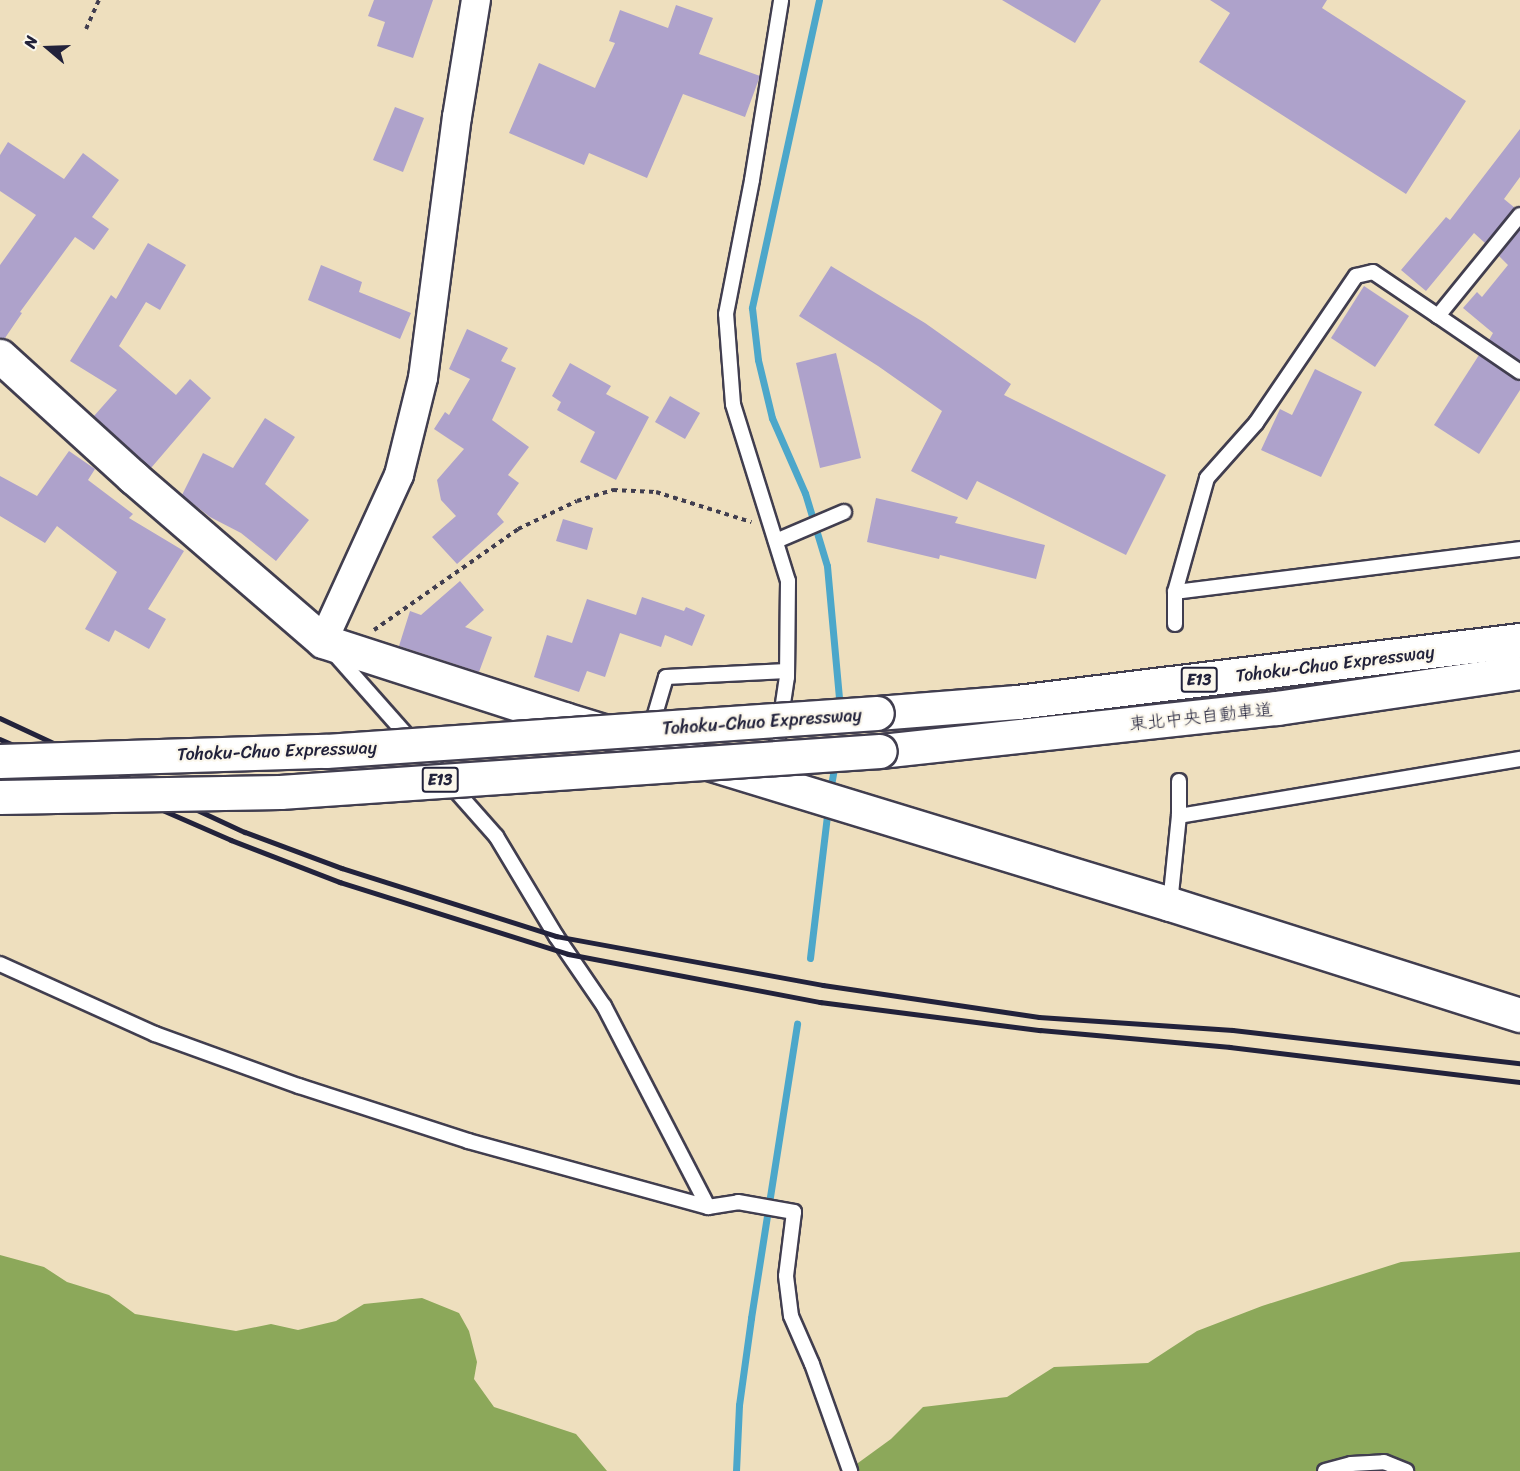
<!DOCTYPE html>
<html>
<head>
<meta charset="utf-8">
<style>
  body { margin:0 }
  #map { position:relative; width:1520px; height:1471px; overflow:hidden; background:#eedfbe; font-family:Sriracha,"Klee One",sans-serif }
  div>[style] { position:absolute }
  [style*='--x'] { left:calc(var(--x)*1px); top:calc(var(--y)*1px); width:calc(var(--w)*1px); rotate:calc(var(--a)*1deg) }
  .forest>* { inset:0; background:#8ca85a }
  .stream>* { height:7px; margin:-3.5px; padding:0 3.5px; transform-origin:3.5px; border-radius:3.5px; background:#4ca7ca }
  .building>* { inset:0; background:#aea2cb }
  .path>* { height:4px; margin-top:-2px; transform-origin:0; background:repeating-linear-gradient(90deg,#413e4f 0 4.5px,transparent 0 9px) }
  .roads { filter:drop-shadow(2px 0 #413e4f) drop-shadow(-2px 0 #413e4f) drop-shadow(0 2px #413e4f) drop-shadow(0 -2px #413e4f) }
  .lane>* { height:14px; margin:-7px; padding:0 7px; transform-origin:7px; border-radius:7px; background:#fff }
  .street>* { height:28px; margin:-14px; padding:0 14px; transform-origin:14px; border-radius:14px; background:#fff }
  .secondary>* { height:33px; margin:-16.5px; padding:0 16.5px; transform-origin:16.5px; border-radius:16.5px; background:#fff }
  .highway>* { height:33px; margin:-16.5px; padding:0 16.5px; transform-origin:16.5px; border-radius:16.5px; background:#fff }
  .rail>* { height:4.5px; margin:-2.25px; padding:0 2.25px; transform-origin:2.25px; border-radius:2.25px; background:#22223b }
  .bridges { filter:drop-shadow(2px 0 #413e4f) drop-shadow(-2px 0 #413e4f) drop-shadow(0 2px #413e4f) drop-shadow(0 -2px #413e4f) }
  .highway-bridge>* { height:33px; margin:-16.5px; padding:0 16.5px; transform-origin:16.5px; border-radius:16.5px; background:#fff }
  span { translate:-50% -50%; white-space:nowrap; text-align:center; line-height:1.15; -webkit-text-stroke:4.5px #fbf7ec; paint-order:stroke }
  .shield-label span { padding:2px 4px; background:#fbf7ec; border:2px solid; border-radius:4px; -webkit-text-stroke-width:0 }
  .shield-label { font-size:16px; color:#22223b; font-weight:700 }
  .street-label { font-size:18px; color:#22223b }
  .north { position:absolute; left:18px; top:18px; width:60px; height:60px; -webkit-text-stroke:4px #fbf7ec; paint-order:stroke; rotate:289deg; font-size:16px; font-weight:700; line-height:24px; text-align:center; color:#22223b }
  .north::after { content:''; display:block; margin:auto; width:21px; height:27px; background:#22223b; clip-path:polygon(50% 0,100% 100%,50% 72%,0 100%) }
</style>
</head>
<body>
<div id="map">
  <div class="forest">
    <div style="clip-path:polygon(1520px 1252px,1520px 1471px,847px 1471px,891px 1439px,923px 1407px,1007px 1397px,1054px 1367px,1148px 1363px,1197px 1331px,1262px 1306px,1401px 1262px)"></div>
    <div style="clip-path:polygon(0 1255px,44px 1267px,67px 1282px,109px 1295px,135px 1314px,236px 1331px,271px 1324px,298px 1330px,336px 1321px,364px 1304px,422px 1298px,459px 1313px,469px 1331px,477px 1362px,474px 1379px,494px 1407px,576px 1434px,607px 1471px,0 1471px)"></div>
  </div>
  <div class="stream">
    <div style="--x:819;--y:0;--w:315;--a:102.3"></div>
    <div style="--x:752;--y:308;--w:52;--a:83.4"></div>
    <div style="--x:758;--y:360;--w:60;--a:76.4"></div>
    <div style="--x:772;--y:418;--w:82;--a:66.3"></div>
    <div style="--x:805;--y:493;--w:76;--a:73.2"></div>
    <div style="--x:827;--y:566;--w:143;--a:84.8"></div>
    <div style="--x:830;--y:791;--w:27;--a:-80"></div>
    <div style="--x:810;--y:958;--w:151;--a:-83.2"></div>
    <div style="--x:736;--y:1471;--w:66;--a:-87.4"></div>
    <div style="--x:739;--y:1405;--w:88;--a:-82.1"></div>
    <div style="--x:751;--y:1318;--w:298;--a:-81.1"></div>
  </div>
  <div class="building">
    <div style="clip-path:polygon(374px 0,433px 0,413px 58px,377px 46px,385px 22px,368px 16px)"></div>
    <div style="clip-path:polygon(1002px 0,1101px 0,1075px 43px)"></div>
    <div style="clip-path:polygon(1210px 0,1327px 0,1322px 8px,1466px 101px,1406px 194px,1199px 62px,1230px 13px)"></div>
    <div style="clip-path:polygon(676px 5px,713px 18px,699px 54px,760px 76px,745px 117px,683px 94px,647px 178px,589px 153px,584px 165px,509px 133px,539px 63px,595px 88px,615px 43px,609px 41px,620px 10px,668px 28px)"></div>
    <div style="clip-path:polygon(395px 107px,424px 118px,403px 172px,373px 160px)"></div>
    <div style="clip-path:polygon(1520px 129px,1520px 177px,1504px 199px,1515px 208px,1485px 243px,1474px 233px,1426px 291px,1401px 270px,1446px 217px,1450px 220px)"></div>
    <div style="clip-path:polygon(8px 142px,64px 179px,83px 153px,119px 180px,92px 217px,109px 229px,94px 250px,75px 237px,20px 312px,22px 313px,5px 338px,0 338px,0 265px,36px 215px,0 191px,0 155px)"></div>
    <div style="clip-path:polygon(1520px 229px,1520px 361px,1489px 340px,1493px 333px,1463px 308px,1477px 292px,1482px 297px,1508px 265px,1499px 256px)"></div>
    <div style="clip-path:polygon(148px 243px,186px 265px,160px 310px,146px 302px,119px 346px,176px 395px,190px 379px,211px 398px,151px 468px,94px 416px,117px 390px,70px 361px,111px 295px,116px 299px)"></div>
    <div style="clip-path:polygon(321px 265px,362px 282px,359px 292px,411px 313px,400px 339px,308px 300px)"></div>
    <div style="clip-path:polygon(831px 266px,925px 323px,1011px 384px,1004px 395px,1166px 475px,1126px 555px,977px 481px,967px 500px,911px 471px,942px 411px,878px 366px,799px 316px)"></div>
    <div style="clip-path:polygon(1364px 286px,1409px 316px,1375px 367px,1331px 338px)"></div>
    <div style="clip-path:polygon(467px 329px,508px 348px,501px 361px,516px 368px,492px 420px,529px 447px,508px 475px,519px 483px,497px 514px,504px 522px,457px 564px,432px 537px,456px 516px,441px 500px,437px 480px,464px 449px,434px 429px,445px 412px,449px 415px,470px 379px,449px 369px)"></div>
    <div style="clip-path:polygon(836px 353px,861px 458px,820px 468px,796px 363px)"></div>
    <div style="clip-path:polygon(1479px 355px,1520px 381px,1520px 390px,1479px 454px,1434px 425px)"></div>
    <div style="clip-path:polygon(570px 363px,611px 386px,606px 394px,649px 417px,616px 480px,580px 462px,595px 432px,557px 410px,561px 402px,552px 396px)"></div>
    <div style="clip-path:polygon(1315px 369px,1362px 392px,1321px 477px,1261px 450px,1280px 409px,1292px 415px)"></div>
    <div style="clip-path:polygon(670px 396px,700px 413px,685px 439px,655px 422px)"></div>
    <div style="clip-path:polygon(265px 418px,295px 437px,265px 484px,309px 520px,276px 561px,241px 533px,210px 517px,182px 495px,203px 453px,233px 468px)"></div>
    <div style="clip-path:polygon(69px 451px,95px 469px,88px 480px,133px 514px,129px 518px,184px 551px,148px 609px,166px 619px,149px 649px,115px 630px,109px 642px,85px 629px,117px 572px,57px 526px,45px 543px,0 516px,0 476px,37px 496px)"></div>
    <div style="clip-path:polygon(876px 498px,958px 517px,955px 523px,1045px 545px,1036px 579px,940px 555px,939px 559px,867px 542px)"></div>
    <div style="clip-path:polygon(563px 519px,593px 528px,587px 550px,556px 541px)"></div>
    <div style="clip-path:polygon(460px 581px,484px 610px,465px 627px,492px 637px,479px 672px,399px 646px,410px 611px,421px 615px)"></div>
    <div style="clip-path:polygon(642px 597px,684px 611px,686px 607px,705px 615px,692px 646px,665px 635px,661px 647px,620px 633px,605px 677px,587px 671px,579px 692px,534px 677px,547px 635px,572px 643px,587px 599px,636px 615px)"></div>
  </div>
  <div class="path">
    <div style="--x:86;--y:29;--w:32;--a:-66"></div>
    <div style="--x:374;--y:630;--w:176;--a:-35"></div>
    <div style="--x:518;--y:529;--w:65;--a:-25.4"></div>
    <div style="--x:577;--y:501;--w:38;--a:-17"></div>
    <div style="--x:613;--y:490;--w:43;--a:2.7"></div>
    <div style="--x:656;--y:492;--w:100;--a:17.5"></div>
  </div>
  <div class="roads">
    <div class="lane">
      <div style="--x:1438;--y:316;--w:99;--a:34.3"></div>
      <div style="--x:776;--y:541;--w:74;--a:-23.1"></div>
      <div style="--x:1175;--y:592;--w:348;--a:-7.1"></div>
      <div style="--x:1175;--y:624;--w:32;--a:-90"></div>
      <div style="--x:1175;--y:592;--w:118;--a:-74.3"></div>
      <div style="--x:1207;--y:478;--w:74;--a:-48.3"></div>
      <div style="--x:1256;--y:423;--w:178;--a:-55.8"></div>
      <div style="--x:1356;--y:276;--w:17;--a:-13"></div>
      <div style="--x:1373;--y:272;--w:78;--a:34.1"></div>
      <div style="--x:1438;--y:316;--w:130;--a:-50.9"></div>
      <div style="--x:333;--y:652;--w:246;--a:48.5"></div>
      <div style="--x:496;--y:836;--w:117;--a:59"></div>
      <div style="--x:556;--y:936;--w:85;--a:55.6"></div>
      <div style="--x:604;--y:1006;--w:226;--a:62.6"></div>
      <div style="--x:651;--y:728;--w:53;--a:-73.6"></div>
      <div style="--x:666;--y:677;--w:121;--a:-2.8"></div>
      <div style="--x:775;--y:757;--w:81;--a:-81.5"></div>
      <div style="--x:787;--y:677;--w:96;--a:-89.4"></div>
      <div style="--x:788;--y:581;--w:185;--a:-107.3"></div>
      <div style="--x:733;--y:404;--w:90;--a:-94.4"></div>
      <div style="--x:726;--y:314;--w:136;--a:-79"></div>
      <div style="--x:752;--y:180;--w:182;--a:-80.8"></div>
      <div style="--x:1179;--y:816;--w:346;--a:-9.5"></div>
      <div style="--x:1170;--y:904;--w:88;--a:-84.2"></div>
      <div style="--x:1179;--y:816;--w:35;--a:-90"></div>
      <div style="--x:0;--y:964;--w:170;--a:24.3"></div>
      <div style="--x:155;--y:1034;--w:153;--a:19.9"></div>
      <div style="--x:299;--y:1086;--w:178;--a:18"></div>
      <div style="--x:468;--y:1141;--w:249;--a:15.4"></div>
      <div style="--x:708;--y:1207;--w:30;--a:-9"></div>
      <div style="--x:738;--y:1202;--w:57;--a:10.1"></div>
      <div style="--x:794;--y:1212;--w:64;--a:97.1"></div>
      <div style="--x:786;--y:1276;--w:40;--a:82.9"></div>
      <div style="--x:791;--y:1316;--w:52;--a:66.4"></div>
      <div style="--x:812;--y:1364;--w:114;--a:70.4"></div>
      <div style="--x:1325;--y:1471;--w:27;--a:-15"></div>
      <div style="--x:1351;--y:1464;--w:33;--a:-3"></div>
      <div style="--x:1384;--y:1462;--w:24;--a:22"></div>
    </div>
    <div class="street">
      <div style="--x:323;--y:641;--w:183;--a:-65.4"></div>
      <div style="--x:399;--y:475;--w:100;--a:-76.1"></div>
      <div style="--x:423;--y:378;--w:263;--a:-82.6"></div>
      <div style="--x:457;--y:117;--w:119;--a:-80.8"></div>
    </div>
    <div class="secondary">
      <div style="--x:0;--y:356;--w:180;--a:42.3"></div>
      <div style="--x:133;--y:477;--w:251;--a:40.8"></div>
      <div style="--x:323;--y:641;--w:253;--a:17.9"></div>
      <div style="--x:564;--y:719;--w:634;--a:16.98"></div>
      <div style="--x:1170;--y:904;--w:367;--a:17.6"></div>
    </div>
    <div class="highway">
      <div style="--x:877;--y:713;--w:140;--a:-4.5"></div>
      <div style="--x:1017;--y:702;--w:507;--a:-7.03"></div>
      <div style="--x:880;--y:751;--w:399;--a:-6.2"></div>
      <div style="--x:1277;--y:708;--w:246;--a:-8.4"></div>
    </div>
  </div>
  <div class="rail">
    <div style="--x:0;--y:718;--w:270;--a:25"></div>
    <div style="--x:245;--y:832;--w:103;--a:20.4"></div>
    <div style="--x:342;--y:868;--w:225;--a:17.6"></div>
    <div style="--x:556;--y:936;--w:271;--a:10.4"></div>
    <div style="--x:823;--y:985;--w:218;--a:8.4"></div>
    <div style="--x:1039;--y:1017;--w:194;--a:3.8"></div>
    <div style="--x:1233;--y:1030;--w:289;--a:6.6"></div>
    <div style="--x:0;--y:739;--w:252;--a:23.6"></div>
    <div style="--x:231;--y:840;--w:117;--a:21.1"></div>
    <div style="--x:340;--y:882;--w:239;--a:17.5"></div>
    <div style="--x:568;--y:954;--w:257;--a:10.8"></div>
    <div style="--x:820;--y:1002;--w:222;--a:7.3"></div>
    <div style="--x:1040;--y:1030;--w:191;--a:5.1"></div>
    <div style="--x:1230;--y:1047;--w:292;--a:6.9"></div>
  </div>
  <div class="bridges">
    <div class="highway-bridge">
      <div style="--x:0;--y:761;--w:326;--a:-1.8"></div>
      <div style="--x:326;--y:751;--w:552;--a:-3.95"></div>
      <div style="--x:0;--y:797;--w:280;--a:-1"></div>
      <div style="--x:280;--y:792;--w:601;--a:-3.91"></div>
    </div>
  </div>
  <div class="shield-label">
    <span style="left:1199px;top:680px">E13</span>
    <span style="left:440px;top:780px">E13</span>
  </div>
  <div class="street-label">
    <span style="left:1335px;top:664px;rotate:-7deg">Tohoku-Chuo Expressway</span>
    <span style="left:1201px;top:717px;rotate:-6deg">東北中央自動車道</span>
    <span style="left:762px;top:722px;rotate:-4deg">Tohoku-Chuo Expressway</span>
    <span style="left:277px;top:751px;rotate:-2deg">Tohoku-Chuo Expressway</span>
  </div>
  <div class="north">N</div>
</div>
</body>
</html>
